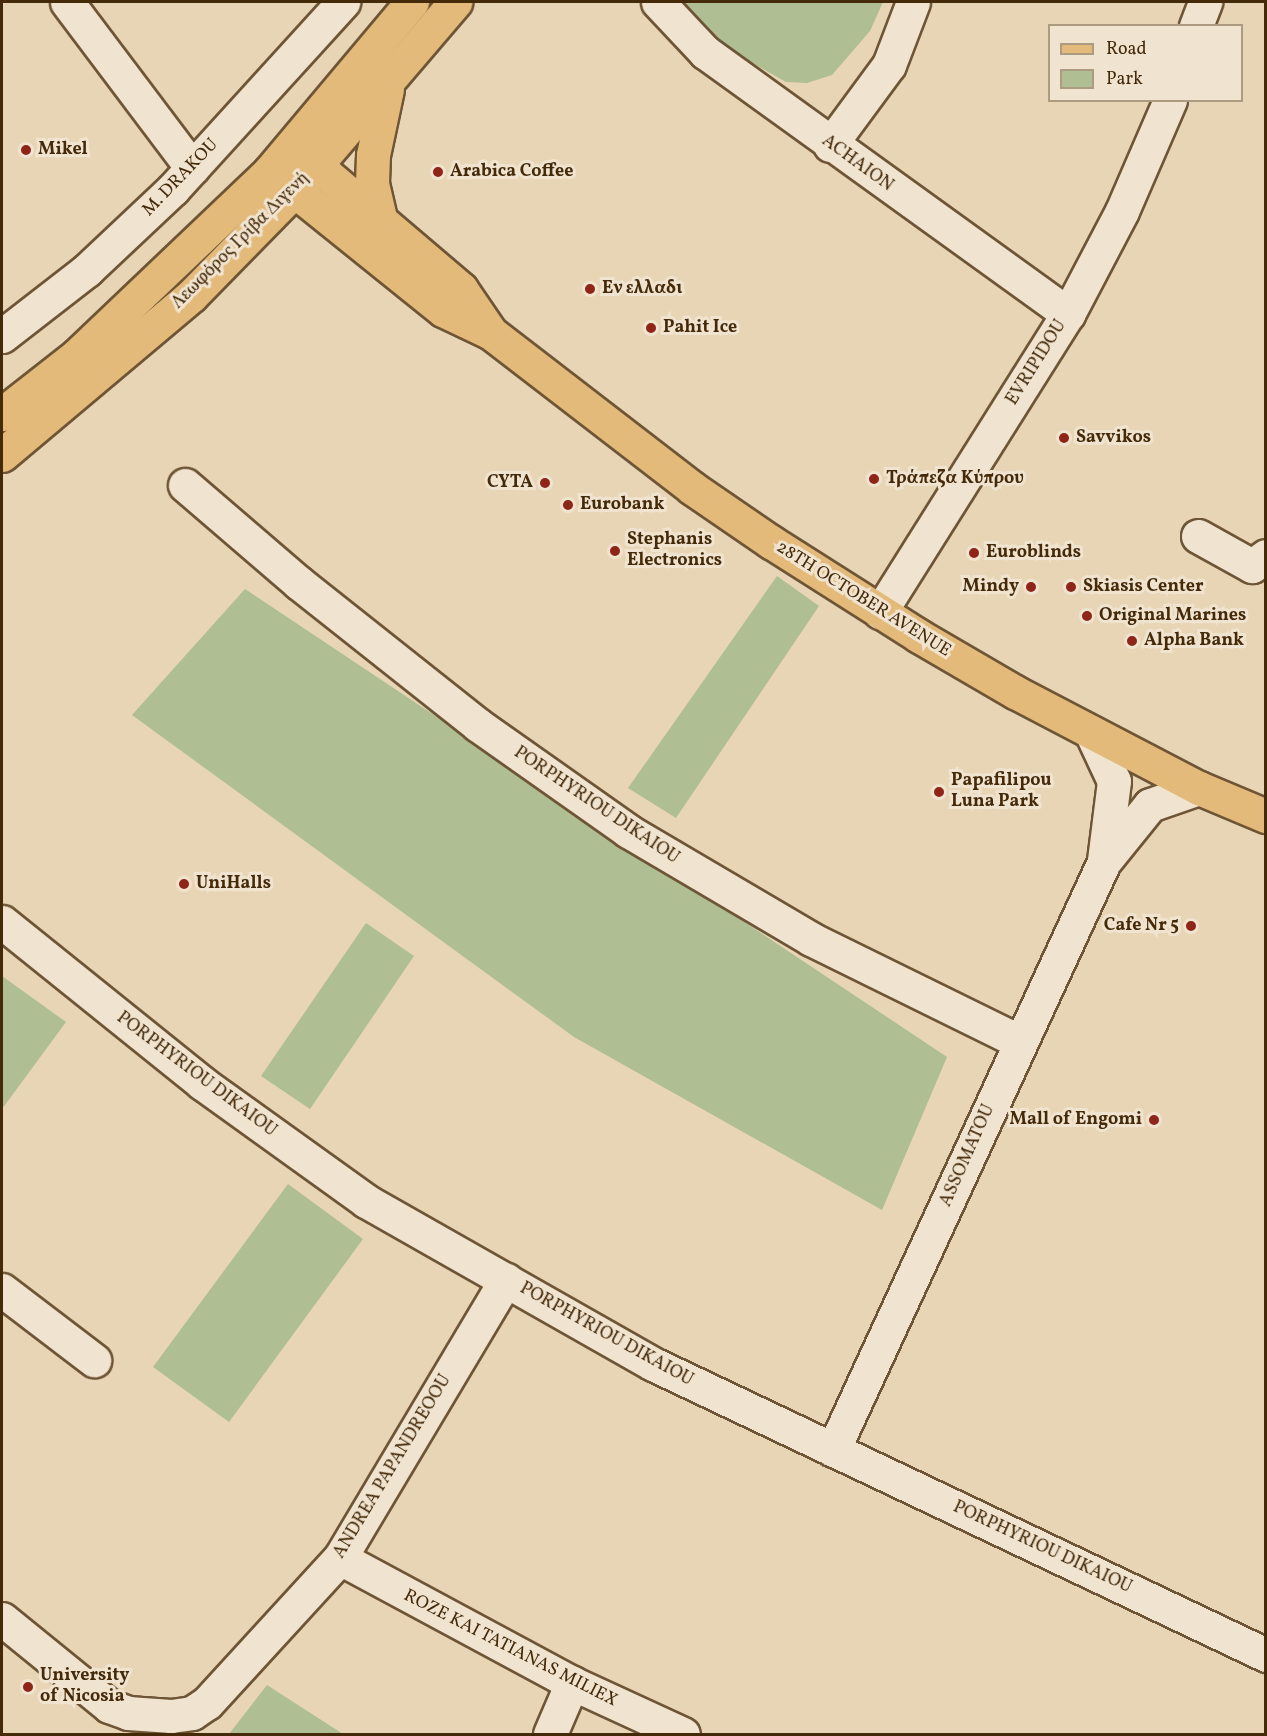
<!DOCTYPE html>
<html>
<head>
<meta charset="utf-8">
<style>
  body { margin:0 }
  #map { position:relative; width:1267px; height:1736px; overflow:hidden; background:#e8d5b6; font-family:Vollkorn,serif }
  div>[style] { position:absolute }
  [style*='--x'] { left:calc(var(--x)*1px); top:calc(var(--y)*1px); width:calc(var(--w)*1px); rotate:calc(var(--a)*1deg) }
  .green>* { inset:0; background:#afbe93 }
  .roads { filter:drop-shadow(2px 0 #6e5535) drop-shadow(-2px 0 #6e5535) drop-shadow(0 2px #6e5535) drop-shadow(0 -2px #6e5535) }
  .minor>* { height:33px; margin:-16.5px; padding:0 16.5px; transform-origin:16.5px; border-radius:16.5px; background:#f0e4d0 }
  .major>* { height:33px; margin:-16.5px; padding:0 16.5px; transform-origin:16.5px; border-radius:16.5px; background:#e4ba7b }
  .dots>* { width:16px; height:16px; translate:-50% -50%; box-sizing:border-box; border:3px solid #f0e4d0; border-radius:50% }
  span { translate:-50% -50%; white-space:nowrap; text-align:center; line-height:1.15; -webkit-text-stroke:6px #f0e4d0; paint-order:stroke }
  .poi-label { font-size:18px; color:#452a0a; font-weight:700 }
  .left { translate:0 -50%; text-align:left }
  .right { translate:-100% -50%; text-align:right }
  .street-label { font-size:18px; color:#452a0a }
  .frame { position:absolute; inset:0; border:3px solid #452a0a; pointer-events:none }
  .legend { position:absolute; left:1048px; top:24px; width:195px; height:78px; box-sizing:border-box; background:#f0e4d0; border:2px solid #ac9a81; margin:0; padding:8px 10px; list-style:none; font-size:18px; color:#452a0a }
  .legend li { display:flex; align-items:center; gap:12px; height:30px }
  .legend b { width:30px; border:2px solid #ac9a81 }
</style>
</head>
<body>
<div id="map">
  <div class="green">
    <div style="clip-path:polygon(683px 2px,883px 2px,870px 31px,832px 75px,807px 83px,786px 82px,740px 56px,694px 22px)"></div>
    <div style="clip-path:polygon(777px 576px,819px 606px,676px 818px,628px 788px)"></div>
    <div style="clip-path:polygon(245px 589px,947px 1057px,882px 1210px,574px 1037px,132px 715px)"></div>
    <div style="clip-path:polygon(366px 923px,414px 956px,310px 1109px,261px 1076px)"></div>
    <div style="clip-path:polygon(2px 976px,66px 1022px,2px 1109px)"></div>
    <div style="clip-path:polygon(288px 1184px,363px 1239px,229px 1422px,153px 1367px)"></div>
    <div style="clip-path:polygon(267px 1685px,343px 1734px,229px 1734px)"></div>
  </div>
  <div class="roads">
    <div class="minor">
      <div style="--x:67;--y:2;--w:208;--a:53"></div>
      <div style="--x:658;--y:2;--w:69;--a:46.8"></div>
      <div style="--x:705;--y:52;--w:448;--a:35.8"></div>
      <div style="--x:1196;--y:26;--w:26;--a:-69"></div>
      <div style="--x:830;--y:145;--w:99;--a:-53.6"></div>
      <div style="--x:889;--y:65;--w:67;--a:-69.1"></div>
      <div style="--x:2;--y:336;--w:108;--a:-37.8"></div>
      <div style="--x:87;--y:270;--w:118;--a:-43.3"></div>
      <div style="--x:173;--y:189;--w:253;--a:-47.7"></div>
      <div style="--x:185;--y:485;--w:150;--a:40.7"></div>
      <div style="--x:299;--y:583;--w:228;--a:38.4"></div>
      <div style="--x:478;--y:725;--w:184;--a:35.2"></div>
      <div style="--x:628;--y:831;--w:212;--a:30.5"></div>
      <div style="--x:811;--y:939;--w:233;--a:26.2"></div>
      <div style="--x:1198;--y:536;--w:62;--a:29.1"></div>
      <div style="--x:1252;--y:566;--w:17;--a:-36"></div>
      <div style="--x:880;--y:612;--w:352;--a:-57.8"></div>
      <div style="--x:1068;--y:314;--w:116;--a:-62.3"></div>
      <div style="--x:1122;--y:211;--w:121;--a:-66.6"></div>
      <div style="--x:1091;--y:732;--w:54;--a:64.9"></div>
      <div style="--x:1114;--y:781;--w:80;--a:97.2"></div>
      <div style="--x:2;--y:922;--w:257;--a:38.8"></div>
      <div style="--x:202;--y:1083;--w:202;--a:35.7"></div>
      <div style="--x:366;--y:1201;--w:330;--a:29.6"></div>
      <div style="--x:653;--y:1364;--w:679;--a:25.39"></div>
      <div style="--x:2;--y:1290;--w:116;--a:37.3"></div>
      <div style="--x:833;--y:1450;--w:647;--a:-65.26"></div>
      <div style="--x:1104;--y:862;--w:73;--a:-51.1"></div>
      <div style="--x:1150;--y:805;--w:52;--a:-19.1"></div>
      <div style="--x:340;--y:1558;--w:264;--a:28.3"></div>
      <div style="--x:572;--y:1683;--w:122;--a:24.7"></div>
      <div style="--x:2;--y:1619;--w:138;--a:39.1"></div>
      <div style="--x:109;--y:1706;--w:20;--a:20"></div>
      <div style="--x:128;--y:1713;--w:43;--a:4"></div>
      <div style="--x:171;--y:1716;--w:21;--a:-8"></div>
      <div style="--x:192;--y:1713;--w:18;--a:-34"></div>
      <div style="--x:207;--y:1703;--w:197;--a:-47.5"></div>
      <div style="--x:340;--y:1558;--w:324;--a:-59.2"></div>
      <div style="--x:550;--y:1734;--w:56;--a:-66.7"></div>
    </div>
    <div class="major">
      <div style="--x:299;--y:151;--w:213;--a:40.4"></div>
      <div style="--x:461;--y:289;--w:53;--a:55.7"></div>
      <div style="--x:270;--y:171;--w:222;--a:38.8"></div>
      <div style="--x:443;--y:310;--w:53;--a:25.6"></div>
      <div style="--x:491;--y:333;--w:254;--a:37.6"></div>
      <div style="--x:692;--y:488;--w:96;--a:34.4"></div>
      <div style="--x:771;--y:542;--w:175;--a:32.4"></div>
      <div style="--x:919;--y:636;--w:111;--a:30.3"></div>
      <div style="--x:1015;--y:692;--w:208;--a:27.6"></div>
      <div style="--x:1199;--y:788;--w:73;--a:22.7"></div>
      <div style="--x:380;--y:218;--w:36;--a:-103"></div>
      <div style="--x:372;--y:183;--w:28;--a:-88"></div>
      <div style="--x:373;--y:155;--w:67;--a:-78"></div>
      <div style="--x:2;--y:414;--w:94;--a:-38.1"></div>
      <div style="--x:76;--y:356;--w:268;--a:-43.6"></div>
      <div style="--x:270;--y:171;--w:221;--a:-50"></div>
      <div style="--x:2;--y:455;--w:248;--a:-40.1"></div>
      <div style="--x:192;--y:295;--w:144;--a:-45.6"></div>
      <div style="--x:293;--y:192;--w:250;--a:-49.5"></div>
    </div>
  </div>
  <div class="dots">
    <div style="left:26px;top:150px;background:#8f2418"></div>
    <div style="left:438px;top:172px;background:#8f2418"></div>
    <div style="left:590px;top:289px;background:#8f2418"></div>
    <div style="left:651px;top:328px;background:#8f2418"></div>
    <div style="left:1064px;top:438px;background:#8f2418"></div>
    <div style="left:874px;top:479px;background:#8f2418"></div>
    <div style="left:545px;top:483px;background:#8f2418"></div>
    <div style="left:568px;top:505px;background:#8f2418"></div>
    <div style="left:615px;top:551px;background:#8f2418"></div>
    <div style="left:974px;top:553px;background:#8f2418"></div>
    <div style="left:1031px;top:587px;background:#8f2418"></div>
    <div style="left:1071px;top:587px;background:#8f2418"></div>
    <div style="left:1087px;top:616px;background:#8f2418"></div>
    <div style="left:1132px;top:641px;background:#8f2418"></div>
    <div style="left:939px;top:792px;background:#8f2418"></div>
    <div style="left:184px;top:884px;background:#8f2418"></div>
    <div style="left:1191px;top:926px;background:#8f2418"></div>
    <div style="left:1154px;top:1120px;background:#8f2418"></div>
    <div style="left:28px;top:1687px;background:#8f2418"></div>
  </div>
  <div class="poi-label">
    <span class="left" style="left:38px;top:150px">Mikel</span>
    <span class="left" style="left:450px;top:172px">Arabica Coffee</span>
    <span class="left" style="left:602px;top:289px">Εν ελλαδι</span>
    <span class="left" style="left:663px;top:328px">Pahit Ice</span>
    <span class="left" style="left:1076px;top:438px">Savvikos</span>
    <span class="left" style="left:886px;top:479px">Τράπεζα Κύπρου</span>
    <span class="right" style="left:533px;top:483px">CYTA</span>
    <span class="left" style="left:580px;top:505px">Eurobank</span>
    <span class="left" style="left:627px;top:551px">Stephanis<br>Electronics</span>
    <span class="left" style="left:986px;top:553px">Euroblinds</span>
    <span class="right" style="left:1019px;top:587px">Mindy</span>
    <span class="left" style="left:1083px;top:587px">Skiasis Center</span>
    <span class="left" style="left:1099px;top:616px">Original Marines</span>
    <span class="left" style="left:1144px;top:641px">Alpha Bank</span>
    <span class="left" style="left:951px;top:792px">Papafilipou<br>Luna Park</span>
    <span class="left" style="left:196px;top:884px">UniHalls</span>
    <span class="right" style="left:1179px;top:926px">Cafe Nr 5</span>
    <span class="right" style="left:1142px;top:1120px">Mall of Engomi</span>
    <span class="left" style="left:40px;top:1687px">University<br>of Nicosia</span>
  </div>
  <div class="street-label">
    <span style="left:857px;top:164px;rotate:36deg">ACHAION</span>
    <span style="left:181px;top:178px;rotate:-46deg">M. DRAKOU</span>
    <span style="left:241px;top:241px;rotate:-45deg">Λεωφόρος Γρίβα Διγενή</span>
    <span style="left:1037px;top:363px;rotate:-58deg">EVRIPIDOU</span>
    <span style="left:863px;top:600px;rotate:32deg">28TH OCTOBER AVENUE</span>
    <span style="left:596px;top:806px;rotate:34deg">PORPHYRIOU DIKAIOU</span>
    <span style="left:196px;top:1075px;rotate:37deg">PORPHYRIOU DIKAIOU</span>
    <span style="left:968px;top:1156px;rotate:-66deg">ASSOMATOU</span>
    <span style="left:606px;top:1335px;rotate:29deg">PORPHYRIOU DIKAIOU</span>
    <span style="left:393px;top:1467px;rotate:-59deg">ANDREA PAPANDREOOU</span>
    <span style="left:1042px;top:1548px;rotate:25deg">PORPHYRIOU DIKAIOU</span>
    <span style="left:510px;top:1649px;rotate:27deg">ROZE KAI TATIANAS MILIEX</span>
  </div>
  <div class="frame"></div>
  <ul class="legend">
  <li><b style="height:8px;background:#e4ba7b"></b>Road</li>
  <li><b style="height:16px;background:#afbe93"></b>Park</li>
  </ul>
</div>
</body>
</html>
